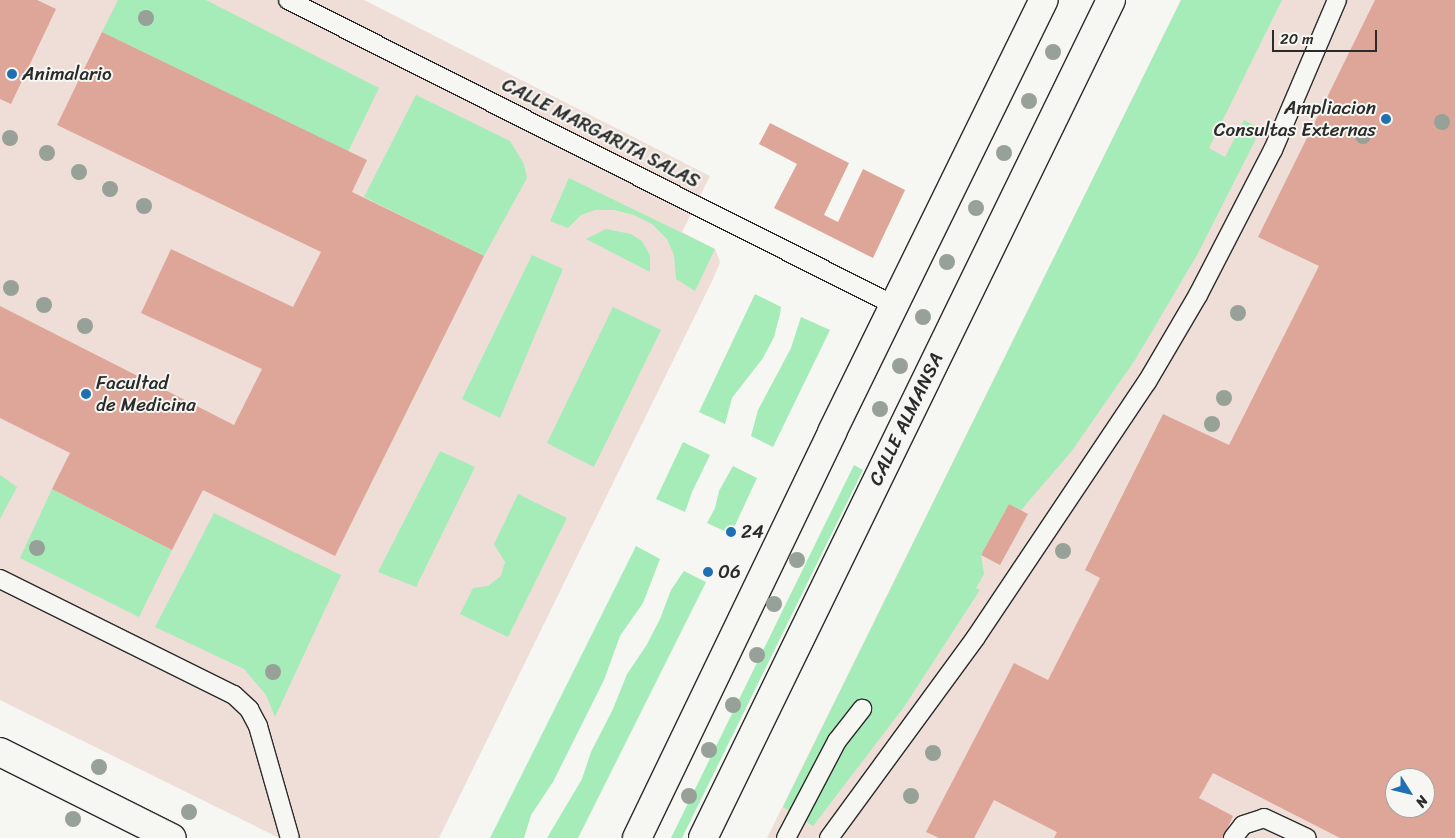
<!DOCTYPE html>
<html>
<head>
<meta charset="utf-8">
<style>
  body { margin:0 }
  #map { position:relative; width:1455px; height:838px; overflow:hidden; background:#f6f6f2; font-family:Sriracha,sans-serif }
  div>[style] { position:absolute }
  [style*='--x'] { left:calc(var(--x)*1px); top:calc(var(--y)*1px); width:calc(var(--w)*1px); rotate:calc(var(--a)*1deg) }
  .built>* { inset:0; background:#efded7 }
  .green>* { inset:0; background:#a5ecb8 }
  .building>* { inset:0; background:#dea698 }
  .roads { filter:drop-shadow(1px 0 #2b2b2b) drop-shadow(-1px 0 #2b2b2b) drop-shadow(0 1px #2b2b2b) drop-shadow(0 -1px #2b2b2b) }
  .lane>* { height:18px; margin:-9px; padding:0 9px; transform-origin:9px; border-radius:9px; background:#f6f6f2 }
  .street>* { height:28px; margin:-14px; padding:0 14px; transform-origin:14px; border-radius:14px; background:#f6f6f2 }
  .primary>* { height:28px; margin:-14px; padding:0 14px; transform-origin:14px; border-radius:14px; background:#f6f6f2 }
  .trees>* { width:16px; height:16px; margin:-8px; border-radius:50%; background:#97a198 }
  .dots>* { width:14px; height:14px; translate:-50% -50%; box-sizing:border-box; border:2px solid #f6f6f2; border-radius:50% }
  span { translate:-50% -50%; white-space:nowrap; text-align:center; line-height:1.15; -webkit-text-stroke:4px #f6f6f2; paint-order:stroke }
  .poi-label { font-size:19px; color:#2b2b2b }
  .left { translate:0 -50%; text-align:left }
  .right { translate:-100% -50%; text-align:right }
  .street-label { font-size:19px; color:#2b2b2b }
  .north { position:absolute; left:1385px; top:768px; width:50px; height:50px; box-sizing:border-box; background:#f6f6f2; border:1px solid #a5a5a2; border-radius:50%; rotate:126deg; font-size:14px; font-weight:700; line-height:20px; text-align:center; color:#2b2b2b }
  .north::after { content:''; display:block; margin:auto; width:18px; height:22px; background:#1f6fb2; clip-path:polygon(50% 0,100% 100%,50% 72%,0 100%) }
  .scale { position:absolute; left:1272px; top:30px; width:105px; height:22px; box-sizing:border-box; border:2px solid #2b2b2b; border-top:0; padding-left:6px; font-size:15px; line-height:18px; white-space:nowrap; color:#2b2b2b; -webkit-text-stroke:4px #f6f6f2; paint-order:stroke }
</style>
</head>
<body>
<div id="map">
  <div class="built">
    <div style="clip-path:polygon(0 0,364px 0,710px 176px,682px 232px,715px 249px,720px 262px,714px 277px,439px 838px,279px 838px,0 700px)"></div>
    <div style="clip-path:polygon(evenodd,1181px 0,1455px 0,1455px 838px,767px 838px,1181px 0,1395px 778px,1425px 778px,1425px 808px,1395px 808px,1395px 778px)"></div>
  </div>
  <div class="green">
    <div style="clip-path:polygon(118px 0,206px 0,379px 88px,348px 152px,102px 32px)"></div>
    <div style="clip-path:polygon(1181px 0,1282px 0,1209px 148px,1225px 157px,1244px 120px,1261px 129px,1197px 255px,1135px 360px,1071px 452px,1021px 510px,1009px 504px,981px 555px,984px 574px,976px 588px,980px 590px,904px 707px,813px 826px,783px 807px)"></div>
    <div style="clip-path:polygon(416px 95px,510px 141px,524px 164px,527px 178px,484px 256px,364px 197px)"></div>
    <div style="clip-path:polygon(569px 178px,715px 249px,695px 291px,676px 279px,674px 255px,667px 239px,652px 224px,634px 215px,614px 210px,595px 210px,581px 215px,568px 228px,550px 221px)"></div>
    <div style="clip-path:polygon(606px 229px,631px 234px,642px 241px,650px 255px,650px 272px,586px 239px)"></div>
    <div style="clip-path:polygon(532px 255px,563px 269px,500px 418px,462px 399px)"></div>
    <div style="clip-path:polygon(755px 294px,781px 307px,780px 314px,774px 337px,763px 358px,732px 398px,725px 424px,699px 412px)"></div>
    <div style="clip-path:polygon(613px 307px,661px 330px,594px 467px,547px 443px)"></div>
    <div style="clip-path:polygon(801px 317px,830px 330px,773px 447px,751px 436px,758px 410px,791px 348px)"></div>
    <div style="clip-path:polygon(683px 442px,710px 455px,692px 492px,685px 512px,656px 499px)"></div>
    <div style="clip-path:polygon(440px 451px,475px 467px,416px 587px,378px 572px)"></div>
    <div style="clip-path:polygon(854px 465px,863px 470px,682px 838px,671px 838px)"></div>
    <div style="clip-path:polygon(733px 466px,757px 478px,731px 534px,707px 523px,715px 508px,719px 491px)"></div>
    <div style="clip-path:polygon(0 475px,17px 487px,0 519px)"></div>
    <div style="clip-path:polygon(52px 489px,172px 550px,139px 617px,20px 558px)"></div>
    <div style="clip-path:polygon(518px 494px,567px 518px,508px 637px,460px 614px,473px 588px,488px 586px,501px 576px,505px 562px,494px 544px)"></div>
    <div style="clip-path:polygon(214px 513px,341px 575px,275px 717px,266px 695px,244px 669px,155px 627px)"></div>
    <div style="clip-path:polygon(636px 546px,660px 559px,643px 603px,620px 636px,604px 680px,553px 782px,531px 815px,524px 838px,490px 838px)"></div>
    <div style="clip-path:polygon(684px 571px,706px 582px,578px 838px,547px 838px,582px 779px,591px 752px,613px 709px,627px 674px,646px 646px,660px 619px,671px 590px)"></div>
  </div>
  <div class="building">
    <div style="clip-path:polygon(0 0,37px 0,56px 9px,11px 104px,0 99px)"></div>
    <div style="clip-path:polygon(evenodd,1375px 0,1455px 0,1455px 838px,1340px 838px,1213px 773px,1199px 798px,1233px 816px,1223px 838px,1054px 838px,1057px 832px,994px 800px,974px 838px,939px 838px,926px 832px,1014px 663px,1048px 680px,1100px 578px,1085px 570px,1163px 414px,1229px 445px,1319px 266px,1258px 237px,1375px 0,1395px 778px,1425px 778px,1425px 808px,1395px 808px,1395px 778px)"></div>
    <div style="clip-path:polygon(102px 32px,367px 160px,352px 192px,484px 256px,335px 556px,203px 490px,172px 550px,52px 489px,70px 453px,0 418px,0 306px,234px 425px,262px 369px,141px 313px,171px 249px,293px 307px,321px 252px,57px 125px)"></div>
    <div style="clip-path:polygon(770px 123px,849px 163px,824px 215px,838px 222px,863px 169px,905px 190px,873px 258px,774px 208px,797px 164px,759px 144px)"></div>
    <div style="clip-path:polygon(1009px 504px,1028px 514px,1000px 565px,981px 555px)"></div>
  </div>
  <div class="roads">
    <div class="lane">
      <div style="--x:288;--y:0;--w:678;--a:26.72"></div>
      <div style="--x:0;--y:579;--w:261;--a:26.4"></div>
      <div style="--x:234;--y:695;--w:21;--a:43"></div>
      <div style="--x:249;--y:709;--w:19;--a:62"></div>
      <div style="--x:258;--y:726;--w:116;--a:74.1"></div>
      <div style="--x:786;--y:838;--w:110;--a:-62.3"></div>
      <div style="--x:837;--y:741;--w:41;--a:-52"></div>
      <div style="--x:829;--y:838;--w:249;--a:-53.8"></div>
      <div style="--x:976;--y:637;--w:307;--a:-56.2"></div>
      <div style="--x:1147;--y:382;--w:101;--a:-59.6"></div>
      <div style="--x:1198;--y:295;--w:163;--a:-62.7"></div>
      <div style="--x:1273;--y:150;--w:163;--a:-66.9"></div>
      <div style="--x:1233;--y:838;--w:16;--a:-52"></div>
      <div style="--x:1243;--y:825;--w:22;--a:-18"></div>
      <div style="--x:1264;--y:818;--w:47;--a:24.9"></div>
    </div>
    <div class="street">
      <div style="--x:0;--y:752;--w:192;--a:26.6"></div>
    </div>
    <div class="primary">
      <div style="--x:637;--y:838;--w:450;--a:-64.3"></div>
      <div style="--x:832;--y:432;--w:481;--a:-63.9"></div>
      <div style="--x:703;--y:838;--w:932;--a:-64.04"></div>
    </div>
  </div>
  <div class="trees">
    <div style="left:146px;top:18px"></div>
    <div style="left:1053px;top:52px"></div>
    <div style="left:1029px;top:101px"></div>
    <div style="left:1442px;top:122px"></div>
    <div style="left:1363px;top:136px"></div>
    <div style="left:10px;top:138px"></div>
    <div style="left:47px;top:153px"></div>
    <div style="left:1004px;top:153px"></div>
    <div style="left:79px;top:172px"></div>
    <div style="left:110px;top:189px"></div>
    <div style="left:144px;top:206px"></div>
    <div style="left:976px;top:208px"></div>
    <div style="left:947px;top:262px"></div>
    <div style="left:11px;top:288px"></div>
    <div style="left:44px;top:305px"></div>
    <div style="left:1238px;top:313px"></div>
    <div style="left:923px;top:317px"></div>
    <div style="left:85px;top:326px"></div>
    <div style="left:900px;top:366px"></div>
    <div style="left:1224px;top:398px"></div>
    <div style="left:880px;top:409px"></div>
    <div style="left:1212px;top:424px"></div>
    <div style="left:37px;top:548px"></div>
    <div style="left:1063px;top:551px"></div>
    <div style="left:797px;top:560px"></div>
    <div style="left:774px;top:604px"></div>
    <div style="left:757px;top:655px"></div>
    <div style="left:273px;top:672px"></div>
    <div style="left:733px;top:705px"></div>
    <div style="left:709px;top:750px"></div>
    <div style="left:933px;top:753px"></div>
    <div style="left:99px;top:767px"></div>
    <div style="left:689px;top:796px"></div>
    <div style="left:911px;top:796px"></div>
    <div style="left:189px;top:812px"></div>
    <div style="left:73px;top:819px"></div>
  </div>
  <div class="dots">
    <div style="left:12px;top:74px;background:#1f6fb2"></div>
    <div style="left:1386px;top:119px;background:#1f6fb2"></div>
    <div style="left:86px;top:394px;background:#1f6fb2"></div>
    <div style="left:731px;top:532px;background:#1f6fb2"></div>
    <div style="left:708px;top:572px;background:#1f6fb2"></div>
  </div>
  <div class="poi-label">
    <span class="left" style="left:22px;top:74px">Animalario</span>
    <span class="right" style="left:1376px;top:119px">Ampliacion<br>Consultas Externas</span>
    <span class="left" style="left:96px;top:394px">Facultad<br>de Medicina</span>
    <span class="left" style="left:741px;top:532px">24</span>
    <span class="left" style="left:718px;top:572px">06</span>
  </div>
  <div class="street-label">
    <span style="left:601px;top:133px;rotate:27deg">CALLE MARGARITA SALAS</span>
    <span style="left:906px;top:419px;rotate:-64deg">CALLE ALMANSA</span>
  </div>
  <div class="north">N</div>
  <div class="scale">20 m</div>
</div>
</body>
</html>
